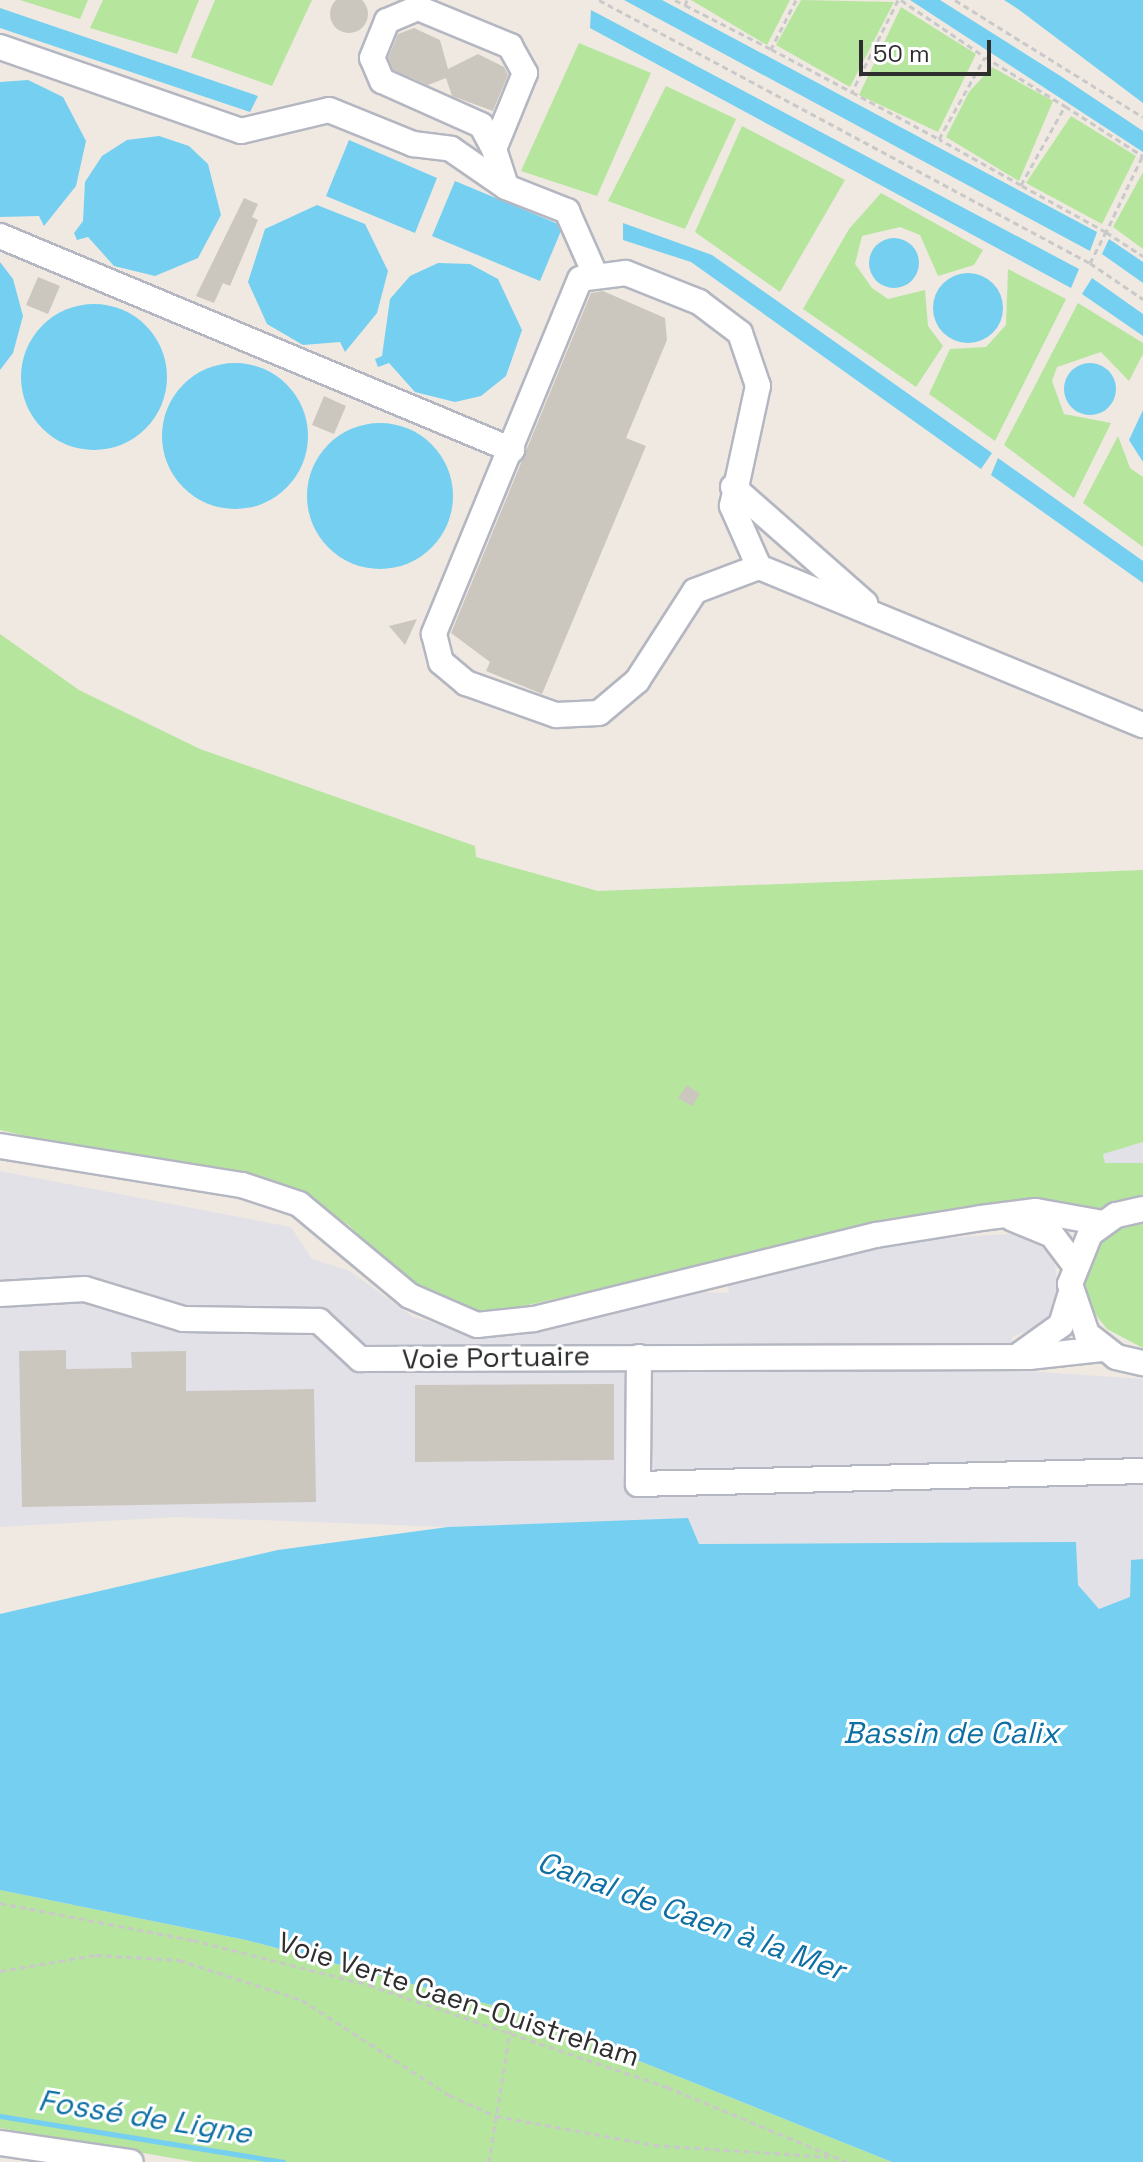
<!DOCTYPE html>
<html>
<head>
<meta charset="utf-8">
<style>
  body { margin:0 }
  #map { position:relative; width:1143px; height:2162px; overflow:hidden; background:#efe9e1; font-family:"Space Grotesk",sans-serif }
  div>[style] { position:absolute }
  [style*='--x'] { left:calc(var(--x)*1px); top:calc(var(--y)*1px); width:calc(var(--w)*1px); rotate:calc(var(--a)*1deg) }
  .industrial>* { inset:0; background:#e3e1e8 }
  .green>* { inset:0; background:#b6e59e }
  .water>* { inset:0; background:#75cff0 }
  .round { border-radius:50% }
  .stream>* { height:5px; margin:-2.5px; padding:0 2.5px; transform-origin:2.5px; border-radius:2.5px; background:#75cff0 }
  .building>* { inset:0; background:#cbc7bf }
  .path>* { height:3px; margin-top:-1.5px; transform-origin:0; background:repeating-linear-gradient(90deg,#c9c9c9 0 6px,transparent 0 10px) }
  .roads { filter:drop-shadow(2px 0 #b4b7c1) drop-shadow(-2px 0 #b4b7c1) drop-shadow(0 2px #b4b7c1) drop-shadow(0 -2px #b4b7c1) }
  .minor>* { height:24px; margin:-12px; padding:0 12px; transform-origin:12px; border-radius:12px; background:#fff }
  span { translate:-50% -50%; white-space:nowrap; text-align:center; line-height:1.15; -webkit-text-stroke:6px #fff; paint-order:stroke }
  .street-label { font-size:28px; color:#2e2e2e }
  .water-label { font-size:30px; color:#0d6fa3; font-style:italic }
  .scale { position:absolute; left:859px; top:40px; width:132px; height:36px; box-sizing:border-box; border:4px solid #2e2e2e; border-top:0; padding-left:10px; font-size:24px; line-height:28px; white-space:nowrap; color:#2e2e2e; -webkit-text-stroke:6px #fff; paint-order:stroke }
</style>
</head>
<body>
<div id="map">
  <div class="industrial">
    <div style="clip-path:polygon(1143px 1142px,1143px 1163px,1105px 1163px,1103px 1153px)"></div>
    <div style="clip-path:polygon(0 1171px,291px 1227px,312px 1259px,350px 1271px,413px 1317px,483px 1336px,530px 1333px,698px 1292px,729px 1293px,728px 1285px,914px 1240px,1025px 1233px,1054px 1258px,1059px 1298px,1043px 1325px,1012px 1337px,1013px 1370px,1143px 1379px,1143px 1559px,1131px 1560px,1130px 1597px,1099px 1610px,1087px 1599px,1077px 1583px,1076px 1542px,699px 1544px,688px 1519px,448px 1527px,176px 1517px,0 1527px)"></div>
  </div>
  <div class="green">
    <div style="clip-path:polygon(20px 0,88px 0,80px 19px)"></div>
    <div style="clip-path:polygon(103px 0,199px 0,177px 54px,90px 28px)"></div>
    <div style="clip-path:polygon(215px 0,312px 0,272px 86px,191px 57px)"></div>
    <div style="clip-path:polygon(691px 0,790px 0,767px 45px)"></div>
    <div style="clip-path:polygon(801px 0,894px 2px,850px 87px,776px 45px)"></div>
    <div style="clip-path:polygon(901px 7px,976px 54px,938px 132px,859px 95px)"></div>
    <div style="clip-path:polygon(579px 43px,651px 73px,597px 196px,521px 171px)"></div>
    <div style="clip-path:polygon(992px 67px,1053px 101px,1019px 181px,946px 137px,969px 92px)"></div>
    <div style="clip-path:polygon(666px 86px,736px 119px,685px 229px,608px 201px)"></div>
    <div style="clip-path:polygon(1071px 116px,1136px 156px,1102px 224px,1026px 183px)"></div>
    <div style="clip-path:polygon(742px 126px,845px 180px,780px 292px,695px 232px)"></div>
    <div style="clip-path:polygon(1143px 172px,1143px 249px,1113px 227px)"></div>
    <div style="clip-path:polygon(881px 193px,983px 250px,974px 265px,938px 276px,920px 235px,900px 227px,862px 236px,855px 264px,872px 288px,888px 299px,925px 290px,928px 326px,943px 346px,916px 387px,803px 309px,849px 229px)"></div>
    <div style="clip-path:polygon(1008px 269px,1066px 299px,995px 441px,929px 394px,950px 349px,986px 347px,1006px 325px)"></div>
    <div style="clip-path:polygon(1078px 303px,1143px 343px,1143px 354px,1129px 381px,1101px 352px,1057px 367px,1052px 381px,1064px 414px,1111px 423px,1074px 498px,1004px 445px)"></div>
    <div style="clip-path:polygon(1118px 436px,1130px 468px,1143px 477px,1143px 547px,1083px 503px)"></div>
    <div style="clip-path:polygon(0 634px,79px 690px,200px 749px,475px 846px,476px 857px,598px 891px,1143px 870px,1143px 1142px,1103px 1154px,1105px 1163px,1143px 1163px,1143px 1201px,1089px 1212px,955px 1209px,493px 1313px,459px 1309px,396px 1275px,350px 1226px,316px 1204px,0 1130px)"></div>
    <div style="clip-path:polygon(1143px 1222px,1143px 1348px,1107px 1329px,1089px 1306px,1085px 1279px,1100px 1236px)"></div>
    <div style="clip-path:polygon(0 1890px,246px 1940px,514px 2011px,892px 2162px,195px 2162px,0 2128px)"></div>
  </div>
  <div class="water">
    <div style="clip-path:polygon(624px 0,662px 0,1097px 232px,1090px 251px)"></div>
    <div style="clip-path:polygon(910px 0,940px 0,1062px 77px,1143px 131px,1143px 152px)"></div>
    <div style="clip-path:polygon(1004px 0,1143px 0,1143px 103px,1018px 9px)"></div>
    <div style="clip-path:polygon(0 8px,258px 96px,250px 112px,0 28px)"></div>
    <div style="clip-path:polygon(591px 10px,1079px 269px,1071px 288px,590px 28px)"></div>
    <div style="clip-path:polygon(28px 80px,63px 97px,86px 141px,76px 186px,44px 226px,39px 216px,0 217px,0 82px)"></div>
    <div style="clip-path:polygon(159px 136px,189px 146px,208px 164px,221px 215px,198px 258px,155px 276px,114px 266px,88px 237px,77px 240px,74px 233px,83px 221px,85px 182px,102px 156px,127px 140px)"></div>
    <div style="clip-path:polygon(349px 140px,437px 178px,415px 233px,326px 196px)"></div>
    <div style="clip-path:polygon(455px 181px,563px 226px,540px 281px,432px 236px)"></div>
    <div style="clip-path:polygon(317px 205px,365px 224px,388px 271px,377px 313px,345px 352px,340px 342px,303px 345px,267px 324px,248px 282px,265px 229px)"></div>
    <div style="clip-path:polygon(623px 223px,712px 255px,992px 453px,981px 469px,691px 262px,623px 240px)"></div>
    <div class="round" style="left:869px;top:238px;width:50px;height:50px"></div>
    <div style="clip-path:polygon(1109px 239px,1143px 262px,1143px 283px,1102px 254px)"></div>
    <div style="clip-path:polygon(0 262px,13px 279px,23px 316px,13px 353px,0 370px)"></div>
    <div style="clip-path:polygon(438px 263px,470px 264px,498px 279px,522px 330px,506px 376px,481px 396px,455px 402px,415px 392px,389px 363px,378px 367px,375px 359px,382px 356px,390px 299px,410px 276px)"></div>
    <div class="round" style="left:933px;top:273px;width:70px;height:70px"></div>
    <div style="clip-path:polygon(1092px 278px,1143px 314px,1143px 336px,1082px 294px)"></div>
    <div class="round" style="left:21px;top:304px;width:146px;height:146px"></div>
    <div class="round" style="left:162px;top:363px;width:146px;height:146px"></div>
    <div class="round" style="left:1064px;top:363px;width:52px;height:52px"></div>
    <div style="clip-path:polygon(1143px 410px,1143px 462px,1129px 440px)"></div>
    <div class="round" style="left:307px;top:423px;width:146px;height:146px"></div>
    <div style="clip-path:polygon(998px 458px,1143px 561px,1143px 583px,991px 475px)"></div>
    <div style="clip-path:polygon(688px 1518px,699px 1544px,1076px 1542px,1078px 1585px,1099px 1609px,1130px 1597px,1131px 1560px,1143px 1559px,1143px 2162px,892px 2162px,514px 2011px,246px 1940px,0 1890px,0 1614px,278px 1550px,448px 1527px)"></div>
  </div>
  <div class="stream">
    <div style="--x:0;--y:2116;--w:287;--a:9.2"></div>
  </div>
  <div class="building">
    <div class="round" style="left:330px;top:-5px;width:38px;height:38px"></div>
    <div style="clip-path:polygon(414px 28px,440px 40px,448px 69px,478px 54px,504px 67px,508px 75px,493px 111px,452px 96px,446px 78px,428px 85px,393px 70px,388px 58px,398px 34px)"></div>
    <div style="clip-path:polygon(244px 198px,258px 204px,252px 217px,258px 220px,230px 286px,223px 283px,214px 303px,196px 296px)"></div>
    <div style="clip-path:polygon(38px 277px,60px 286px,48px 314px,26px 305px)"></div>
    <div style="clip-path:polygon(603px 291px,665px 318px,667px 340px,626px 438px,646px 446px,542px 694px,486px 671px,490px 662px,451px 633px,591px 293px)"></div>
    <div style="clip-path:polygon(324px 396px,346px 406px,334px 434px,312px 425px)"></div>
    <div style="clip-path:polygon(417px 619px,405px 645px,389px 626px)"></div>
    <div style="clip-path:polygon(687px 1085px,700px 1094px,692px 1106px,678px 1098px)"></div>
    <div style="clip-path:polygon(66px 1350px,66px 1369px,132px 1368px,131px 1352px,186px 1351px,186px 1391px,314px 1389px,316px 1502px,22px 1507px,19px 1351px)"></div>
    <div style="clip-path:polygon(614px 1384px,614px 1460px,415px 1462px,415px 1385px)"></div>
  </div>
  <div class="path">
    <div style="--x:599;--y:0;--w:557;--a:28.18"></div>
    <div style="--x:1090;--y:263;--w:35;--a:-63"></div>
    <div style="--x:1106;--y:232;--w:97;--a:-151.1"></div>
    <div style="--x:1021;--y:185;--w:90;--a:-60.9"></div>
    <div style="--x:1065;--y:106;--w:93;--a:32.7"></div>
    <div style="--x:675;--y:0;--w:11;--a:27"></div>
    <div style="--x:687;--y:0;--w:5;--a:112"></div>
    <div style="--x:685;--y:5;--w:97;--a:27.1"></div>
    <div style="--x:796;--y:0;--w:55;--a:117"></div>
    <div style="--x:771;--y:49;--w:92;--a:28"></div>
    <div style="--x:898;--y:0;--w:103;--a:116.6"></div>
    <div style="--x:852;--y:92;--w:99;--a:28.4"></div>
    <div style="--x:901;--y:0;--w:100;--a:34"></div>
    <div style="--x:955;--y:0;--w:221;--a:31.9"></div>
    <div style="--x:1142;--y:157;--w:83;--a:115.6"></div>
    <div style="--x:1106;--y:232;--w:44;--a:33"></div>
    <div style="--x:1021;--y:185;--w:94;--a:-150.7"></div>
    <div style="--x:939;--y:139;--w:94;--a:-60.7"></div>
    <div style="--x:985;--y:57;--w:94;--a:31.5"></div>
    <div style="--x:1090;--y:263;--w:64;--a:34.2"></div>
    <div style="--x:0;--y:1903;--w:197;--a:10.9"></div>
    <div style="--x:193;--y:1940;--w:182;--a:14.3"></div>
    <div style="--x:369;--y:1985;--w:315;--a:18.9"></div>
    <div style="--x:667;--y:2087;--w:195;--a:22.6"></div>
    <div style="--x:0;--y:1971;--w:97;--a:-9.5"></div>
    <div style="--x:96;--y:1955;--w:83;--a:3.4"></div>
    <div style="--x:179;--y:1960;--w:129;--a:18"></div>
    <div style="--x:302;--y:2000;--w:175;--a:32.9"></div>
    <div style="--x:449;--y:2095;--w:51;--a:24.1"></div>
    <div style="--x:496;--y:2116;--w:161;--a:10.4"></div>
    <div style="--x:654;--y:2145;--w:174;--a:3.9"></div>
    <div style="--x:489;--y:2162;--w:133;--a:-80.9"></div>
  </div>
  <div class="roads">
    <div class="minor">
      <div style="--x:0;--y:47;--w:255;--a:19.2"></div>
      <div style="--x:241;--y:131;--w:90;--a:-13.4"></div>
      <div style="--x:329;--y:110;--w:91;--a:22"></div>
      <div style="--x:413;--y:144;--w:38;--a:7"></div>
      <div style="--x:451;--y:149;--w:67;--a:34.6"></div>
      <div style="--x:506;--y:187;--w:66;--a:21.5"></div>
      <div style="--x:567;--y:211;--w:67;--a:66.1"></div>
      <div style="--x:494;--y:149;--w:27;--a:-118"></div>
      <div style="--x:481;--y:125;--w:108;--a:-156"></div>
      <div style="--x:382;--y:81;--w:25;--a:-113"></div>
      <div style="--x:372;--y:58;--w:40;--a:-68"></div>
      <div style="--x:387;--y:21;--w:34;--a:-23"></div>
      <div style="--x:418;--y:8;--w:100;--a:22.4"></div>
      <div style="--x:510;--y:46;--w:31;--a:61"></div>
      <div style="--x:525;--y:73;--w:82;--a:112.2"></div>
      <div style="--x:494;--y:149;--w:40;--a:72"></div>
      <div style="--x:0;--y:236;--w:555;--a:22.68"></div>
      <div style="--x:733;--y:487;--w:176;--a:41.3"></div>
      <div style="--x:759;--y:567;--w:67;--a:-113.9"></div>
      <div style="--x:732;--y:506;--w:123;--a:-77.8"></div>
      <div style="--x:758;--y:386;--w:56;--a:-108.8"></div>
      <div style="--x:740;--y:333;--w:51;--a:-142.9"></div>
      <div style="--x:699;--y:302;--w:79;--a:-158.3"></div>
      <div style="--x:626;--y:273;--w:46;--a:172.6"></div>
      <div style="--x:580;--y:279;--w:384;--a:112.4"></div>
      <div style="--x:434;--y:634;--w:29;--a:76"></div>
      <div style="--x:441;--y:662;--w:33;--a:40"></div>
      <div style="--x:466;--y:683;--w:96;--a:19.6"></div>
      <div style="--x:556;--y:715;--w:43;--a:-2.7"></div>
      <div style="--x:599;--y:713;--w:50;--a:-40.1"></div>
      <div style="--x:637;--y:681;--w:107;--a:-57.2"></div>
      <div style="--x:695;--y:591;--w:68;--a:-20.6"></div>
      <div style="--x:759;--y:567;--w:415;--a:22.4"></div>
      <div style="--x:0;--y:1146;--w:245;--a:9.2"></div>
      <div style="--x:242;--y:1185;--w:60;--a:18.4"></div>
      <div style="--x:299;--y:1204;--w:144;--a:39.7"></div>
      <div style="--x:410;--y:1296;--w:73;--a:23.4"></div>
      <div style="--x:477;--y:1325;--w:57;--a:-6"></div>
      <div style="--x:534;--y:1319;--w:352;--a:-13.8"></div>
      <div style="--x:876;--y:1235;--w:106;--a:-9.2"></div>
      <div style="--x:981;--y:1218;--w:55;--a:-7.3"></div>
      <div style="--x:1036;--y:1211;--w:68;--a:10.2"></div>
      <div style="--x:1143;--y:1209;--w:28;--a:167"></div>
      <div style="--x:1116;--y:1215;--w:32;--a:144"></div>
      <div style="--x:1090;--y:1234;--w:54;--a:111.8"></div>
      <div style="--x:1070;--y:1284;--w:53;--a:71.2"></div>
      <div style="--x:1087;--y:1334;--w:37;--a:38"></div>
      <div style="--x:1116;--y:1357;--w:28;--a:13"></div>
      <div style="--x:1013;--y:1219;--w:42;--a:22.3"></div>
      <div style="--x:1052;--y:1235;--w:35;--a:53"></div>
      <div style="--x:0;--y:1294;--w:85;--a:-3.4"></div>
      <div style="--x:85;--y:1289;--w:102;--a:17"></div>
      <div style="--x:183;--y:1319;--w:136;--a:0.8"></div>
      <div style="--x:319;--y:1321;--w:56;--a:42.8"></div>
      <div style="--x:360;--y:1359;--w:669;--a:-0.17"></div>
      <div style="--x:1029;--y:1357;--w:73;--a:-6.3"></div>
      <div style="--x:1022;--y:1353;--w:48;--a:-35.7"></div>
      <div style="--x:1061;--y:1325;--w:31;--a:-73"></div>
      <div style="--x:639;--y:1357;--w:127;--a:90.5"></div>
      <div style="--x:638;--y:1484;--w:505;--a:-1.47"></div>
      <div style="--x:0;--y:2143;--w:132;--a:8.3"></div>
    </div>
  </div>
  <div class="street-label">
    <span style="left:496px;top:1357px;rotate:-1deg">Voie Portuaire</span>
    <span style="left:459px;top:1999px;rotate:18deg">Voie Verte Caen-Ouistreham</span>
  </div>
  <div class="water-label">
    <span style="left:951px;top:1733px">Bassin de Calix</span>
    <span style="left:691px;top:1916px;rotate:20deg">Canal de Caen à la Mer</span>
    <span style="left:145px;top:2117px;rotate:9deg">Fossé de Ligne</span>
  </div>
  <div class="scale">50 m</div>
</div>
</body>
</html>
